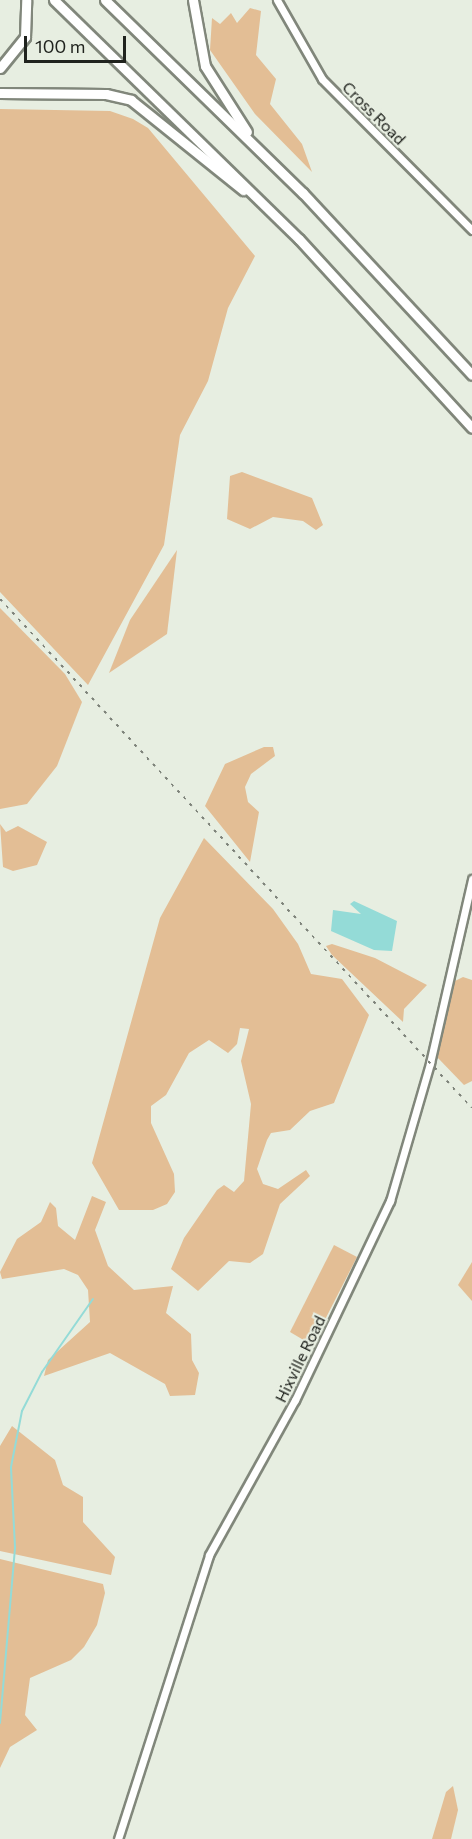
<!DOCTYPE html>
<html>
<head>
<meta charset="utf-8">
<style>
  body { margin:0 }
  #map { position:relative; width:472px; height:1839px; overflow:hidden; background:#e7eee1; font-family:Commissioner,sans-serif }
  div>[style] { position:absolute }
  [style*='--x'] { left:calc(var(--x)*1px); top:calc(var(--y)*1px); width:calc(var(--w)*1px); rotate:calc(var(--a)*1deg) }
  .green>* { inset:0; background:#e3be95 }
  .water>* { inset:0; background:#94dbd7 }
  .stream>* { height:2px; margin:-1px; padding:0 1px; transform-origin:1px; border-radius:1px; background:#94dbd7 }
  .roads { filter:drop-shadow(2px 0 #81877b) drop-shadow(-2px 0 #81877b) drop-shadow(0 2px #81877b) drop-shadow(0 -2px #81877b) }
  .minor>* { height:7px; margin:-3.5px; padding:0 3.5px; transform-origin:3.5px; border-radius:3.5px; background:#fff }
  .highway>* { height:9px; margin:-4.5px; padding:0 4.5px; transform-origin:4.5px; border-radius:4.5px; background:#fff }
  .rail>* { height:2px; margin-top:-1px; transform-origin:0; background:repeating-linear-gradient(90deg,#7f847b 0 3px,transparent 0 9px) }
  span { translate:-50% -50%; white-space:nowrap; text-align:center; line-height:1.15; -webkit-text-stroke:4.5px #e7eee1; paint-order:stroke }
  .street-label { font-size:16px; color:#20231e }
  .scale { position:absolute; left:24px; top:36px; width:102px; height:27px; box-sizing:border-box; border:3px solid #20231e; border-top:0; padding-left:8px; font-size:18px; line-height:21px; white-space:nowrap; color:#20231e; -webkit-text-stroke:4px #e7eee1; paint-order:stroke }
</style>
</head>
<body>
<div id="map">
  <div class="green">
    <div style="clip-path:polygon(250px 8px,261px 11px,256px 55px,276px 79px,270px 104px,302px 144px,312px 172px,255px 114px,210px 50px,212px 18px,220px 24px,231px 13px,237px 23px)"></div>
    <div style="clip-path:polygon(0 109px,110px 111px,133px 119px,148px 128px,255px 256px,228px 308px,208px 381px,180px 435px,164px 545px,88px 685px,0 592px)"></div>
    <div style="clip-path:polygon(242px 472px,312px 498px,323px 525px,316px 530px,303px 521px,273px 517px,250px 529px,227px 519px,230px 476px)"></div>
    <div style="clip-path:polygon(177px 550px,167px 634px,109px 673px,130px 620px)"></div>
    <div style="clip-path:polygon(0 608px,65px 674px,82px 702px,57px 766px,27px 804px,0 809px)"></div>
    <div style="clip-path:polygon(264px 747px,273px 747px,275px 756px,251px 774px,245px 787px,248px 802px,259px 812px,250px 862px,205px 806px,225px 764px)"></div>
    <div style="clip-path:polygon(0 824px,6px 832px,18px 826px,47px 842px,37px 865px,13px 871px,3px 867px)"></div>
    <div style="clip-path:polygon(204px 838px,273px 909px,298px 944px,311px 974px,342px 979px,369px 1015px,334px 1103px,310px 1111px,290px 1130px,271px 1133px,267px 1140px,257px 1169px,263px 1184px,278px 1189px,306px 1170px,310px 1176px,280px 1204px,263px 1254px,250px 1263px,229px 1261px,198px 1291px,171px 1269px,184px 1238px,217px 1190px,224px 1185px,234px 1192px,244px 1181px,251px 1104px,241px 1061px,249px 1029px,240px 1028px,237px 1044px,228px 1053px,209px 1040px,189px 1053px,166px 1095px,151px 1106px,151px 1123px,174px 1174px,175px 1192px,167px 1204px,153px 1210px,119px 1210px,92px 1163px,160px 918px)"></div>
    <div style="clip-path:polygon(332px 944px,375px 958px,427px 985px,404px 1009px,403px 1022px,332px 955px,326px 946px)"></div>
    <div style="clip-path:polygon(463px 977px,472px 980px,472px 1081px,464px 1085px,437px 1057px,455px 981px)"></div>
    <div style="clip-path:polygon(92px 1196px,106px 1202px,95px 1230px,108px 1266px,134px 1290px,173px 1286px,166px 1313px,191px 1334px,192px 1360px,199px 1373px,195px 1395px,170px 1396px,165px 1384px,110px 1353px,44px 1376px,48px 1360px,90px 1322px,88px 1290px,78px 1275px,64px 1269px,2px 1279px,0 1272px,17px 1239px,41px 1222px,50px 1202px,56px 1208px,58px 1226px,75px 1240px)"></div>
    <div style="clip-path:polygon(334px 1245px,357px 1257px,312px 1345px,290px 1332px)"></div>
    <div style="clip-path:polygon(472px 1262px,472px 1301px,458px 1285px)"></div>
    <div style="clip-path:polygon(12px 1426px,55px 1460px,63px 1485px,83px 1497px,83px 1522px,115px 1557px,111px 1575px,0 1551px,0 1446px)"></div>
    <div style="clip-path:polygon(0 1559px,103px 1584px,105px 1593px,97px 1625px,84px 1647px,71px 1660px,30px 1678px,25px 1715px,37px 1730px,10px 1747px,0 1768px)"></div>
    <div style="clip-path:polygon(453px 1786px,458px 1810px,451px 1839px,432px 1839px,446px 1792px)"></div>
  </div>
  <div class="water">
    <div style="clip-path:polygon(354px 901px,397px 921px,392px 951px,374px 950px,331px 931px,333px 910px,361px 914px,350px 904px)"></div>
  </div>
  <div class="stream">
    <div style="--x:0;--y:1723;--w:177;--a:-85.1"></div>
    <div style="--x:15;--y:1547;--w:80;--a:-92.9"></div>
    <div style="--x:11;--y:1467;--w:57;--a:-78.9"></div>
    <div style="--x:22;--y:1411;--w:44;--a:-62.9"></div>
    <div style="--x:42;--y:1372;--w:89;--a:-55.1"></div>
  </div>
  <div class="roads">
    <div class="minor">
      <div style="--x:277;--y:0;--w:91;--a:60.3"></div>
      <div style="--x:322;--y:79;--w:213;--a:45.2"></div>
      <div style="--x:118;--y:1839;--w:298;--a:-72.2"></div>
      <div style="--x:209;--y:1555;--w:177;--a:-61"></div>
      <div style="--x:295;--y:1400;--w:221;--a:-64.5"></div>
      <div style="--x:390;--y:1201;--w:144;--a:-73.8"></div>
      <div style="--x:430;--y:1063;--w:189;--a:-77.1"></div>
    </div>
    <div class="highway">
      <div style="--x:54;--y:0;--w:342;--a:44.3"></div>
      <div style="--x:299;--y:239;--w:256;--a:47.5"></div>
      <div style="--x:105;--y:0;--w:277;--a:44.3"></div>
      <div style="--x:303;--y:193;--w:248;--a:47.1"></div>
      <div style="--x:193;--y:0;--w:67;--a:79.7"></div>
      <div style="--x:205;--y:66;--w:78;--a:57.5"></div>
      <div style="--x:0;--y:68;--w:40;--a:-51"></div>
      <div style="--x:25;--y:37;--w:37;--a:-88"></div>
      <div style="--x:0;--y:93;--w:106;--a:0.5"></div>
      <div style="--x:106;--y:94;--w:26;--a:13"></div>
      <div style="--x:131;--y:100;--w:144;--a:38.8"></div>
    </div>
  </div>
  <div class="rail">
    <div style="--x:0;--y:599;--w:694;--a:47.16"></div>
  </div>
  <div class="street-label">
    <span style="left:374px;top:113px;rotate:45deg">Cross Road</span>
    <span style="left:300px;top:1359px;rotate:-64deg">Hixville Road</span>
  </div>
  <div class="scale">100 m</div>
</div>
</body>
</html>
